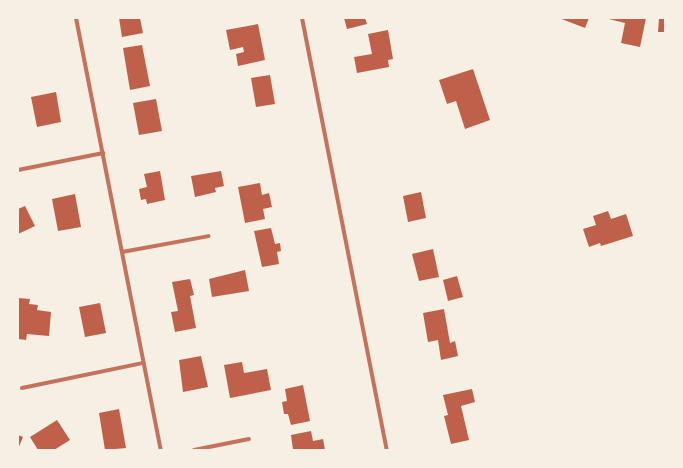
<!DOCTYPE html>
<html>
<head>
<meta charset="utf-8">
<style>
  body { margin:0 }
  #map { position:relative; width:683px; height:468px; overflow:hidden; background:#f6efe4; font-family:"Noto Sans",sans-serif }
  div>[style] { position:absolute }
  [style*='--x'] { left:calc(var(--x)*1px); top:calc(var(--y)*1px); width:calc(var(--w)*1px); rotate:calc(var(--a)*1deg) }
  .building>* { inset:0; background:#bf614a }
  .minor>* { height:4px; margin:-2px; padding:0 2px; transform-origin:2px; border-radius:2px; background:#c5725c }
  span { translate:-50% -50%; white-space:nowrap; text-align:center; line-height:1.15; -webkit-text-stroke:3px #f6efe4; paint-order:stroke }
  .frame { position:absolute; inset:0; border:19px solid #f6efe4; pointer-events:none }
</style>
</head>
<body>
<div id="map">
  <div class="building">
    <div style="clip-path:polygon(119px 18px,140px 18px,143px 33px,122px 37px)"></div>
    <div style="clip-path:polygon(344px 18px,365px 18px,367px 24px,347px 29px)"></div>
    <div style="clip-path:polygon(559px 18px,589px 18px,585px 28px)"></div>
    <div style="clip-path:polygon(605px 18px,646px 18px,640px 47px,621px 43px,625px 23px)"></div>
    <div style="clip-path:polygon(659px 18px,665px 18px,665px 32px,658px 32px)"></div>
    <div style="clip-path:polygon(258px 24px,265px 60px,238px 66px,236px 54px,244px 52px,243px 47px,230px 50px,226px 30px)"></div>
    <div style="clip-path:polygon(388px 30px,393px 59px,388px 60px,389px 67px,357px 73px,354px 57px,372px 54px,368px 34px)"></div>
    <div style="clip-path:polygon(142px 45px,150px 86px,130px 90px,123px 48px)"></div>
    <div style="clip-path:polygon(473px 69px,490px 120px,465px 129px,456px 101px,447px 104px,439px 80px)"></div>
    <div style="clip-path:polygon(270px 75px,275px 104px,256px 107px,251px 78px)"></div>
    <div style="clip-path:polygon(56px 92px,61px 122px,37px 127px,31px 97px)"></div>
    <div style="clip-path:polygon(156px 99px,162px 131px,139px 135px,133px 103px)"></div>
    <div style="clip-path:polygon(160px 171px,165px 200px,147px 204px,146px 199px,141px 200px,139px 189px,147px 187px,144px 174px)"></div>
    <div style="clip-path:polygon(221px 171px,224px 186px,215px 188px,216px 192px,195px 197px,191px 176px)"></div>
    <div style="clip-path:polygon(260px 183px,262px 195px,269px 193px,272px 207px,263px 209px,265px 219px,245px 223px,238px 187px)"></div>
    <div style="clip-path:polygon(421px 192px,426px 218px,408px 222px,403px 196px)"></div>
    <div style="clip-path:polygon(75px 194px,81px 227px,58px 231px,52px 199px)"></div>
    <div style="clip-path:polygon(25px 206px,35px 226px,18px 234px,18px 209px)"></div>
    <div style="clip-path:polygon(608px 211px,611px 219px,626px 214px,633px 236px,601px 246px,600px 243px,589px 247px,583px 229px,596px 225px,593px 216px)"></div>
    <div style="clip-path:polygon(271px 228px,275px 244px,280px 243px,281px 251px,277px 252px,279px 264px,262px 267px,254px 231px)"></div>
    <div style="clip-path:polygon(433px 249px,439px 277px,419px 281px,412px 254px)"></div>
    <div style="clip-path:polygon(245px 270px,249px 291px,212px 297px,209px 279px)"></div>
    <div style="clip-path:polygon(457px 276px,463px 297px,448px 301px,443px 280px)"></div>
    <div style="clip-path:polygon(190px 279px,194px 295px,190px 296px,196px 328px,175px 332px,171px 312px,178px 311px,172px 282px)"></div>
    <div style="clip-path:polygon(18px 298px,30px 299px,29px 304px,38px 305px,37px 310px,51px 312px,49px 336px,27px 334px,26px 340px,18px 339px)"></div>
    <div style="clip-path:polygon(100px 303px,106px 333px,85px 337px,79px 307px)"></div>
    <div style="clip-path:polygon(444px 309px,450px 343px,455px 341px,458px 356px,441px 360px,438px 340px,428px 342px,423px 313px)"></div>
    <div style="clip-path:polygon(201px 356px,208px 387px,183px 392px,179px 360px)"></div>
    <div style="clip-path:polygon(242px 362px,244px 373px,267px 369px,271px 390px,230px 398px,224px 365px)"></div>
    <div style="clip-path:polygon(303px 385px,310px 421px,291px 425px,288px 414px,284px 414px,282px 402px,287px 401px,285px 389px)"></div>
    <div style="clip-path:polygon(472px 389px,475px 402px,461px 406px,469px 440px,451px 444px,444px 416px,448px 415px,443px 395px)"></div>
    <div style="clip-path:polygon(119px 409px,126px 448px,105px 450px,99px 413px)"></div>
    <div style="clip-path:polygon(57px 420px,70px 440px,54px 450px,38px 450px,30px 437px)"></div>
    <div style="clip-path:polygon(311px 431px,313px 441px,323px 439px,325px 450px,293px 450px,291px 435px)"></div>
    <div style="clip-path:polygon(18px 435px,23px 437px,18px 449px)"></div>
  </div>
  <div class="minor">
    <div style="--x:76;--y:18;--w:440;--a:78.9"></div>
    <div style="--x:302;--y:18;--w:440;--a:78.9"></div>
    <div style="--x:18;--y:170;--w:87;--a:-11.3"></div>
    <div style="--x:122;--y:252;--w:88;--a:-10.4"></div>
    <div style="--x:22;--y:388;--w:124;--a:-11.7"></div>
    <div style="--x:194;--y:450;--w:56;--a:-11.3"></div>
  </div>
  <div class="frame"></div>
</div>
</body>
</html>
